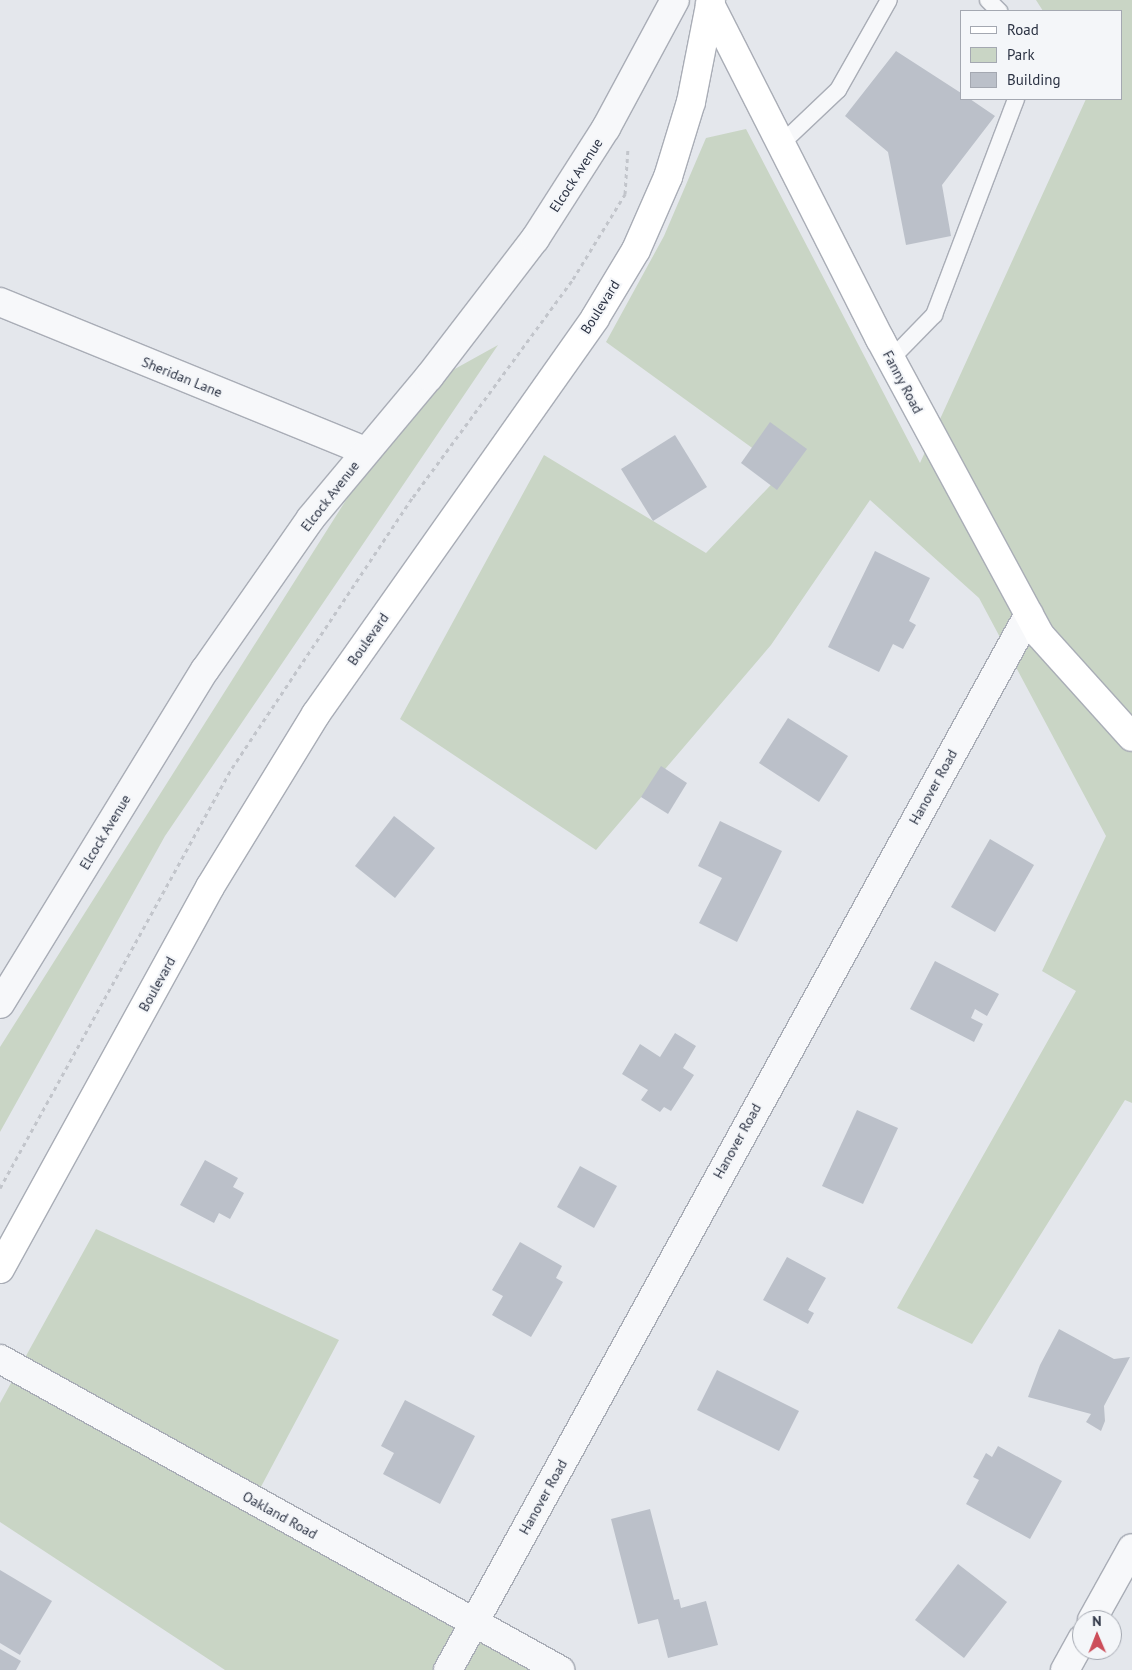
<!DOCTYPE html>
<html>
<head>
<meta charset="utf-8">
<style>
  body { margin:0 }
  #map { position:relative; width:1132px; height:1670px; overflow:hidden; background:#e4e7ec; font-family:"PT Sans",sans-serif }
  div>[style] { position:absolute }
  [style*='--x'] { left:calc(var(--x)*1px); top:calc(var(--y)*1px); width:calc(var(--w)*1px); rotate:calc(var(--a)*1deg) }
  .green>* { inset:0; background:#c9d5c5 }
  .building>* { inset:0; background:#bbc0c9 }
  .path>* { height:3px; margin-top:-1.5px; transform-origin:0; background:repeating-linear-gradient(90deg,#c2c5cb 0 4px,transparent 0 8px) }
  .roads { filter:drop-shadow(1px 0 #a9adb6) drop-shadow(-1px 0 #a9adb6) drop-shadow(0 1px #a9adb6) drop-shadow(0 -1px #a9adb6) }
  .lane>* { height:16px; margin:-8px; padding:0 8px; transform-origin:8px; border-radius:8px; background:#f7f8fa }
  .street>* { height:28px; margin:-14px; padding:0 14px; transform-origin:14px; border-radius:14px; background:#f7f8fa }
  .secondary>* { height:28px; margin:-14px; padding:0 14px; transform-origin:14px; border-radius:14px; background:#fff }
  span { translate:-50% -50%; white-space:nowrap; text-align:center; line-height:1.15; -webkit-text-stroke:4px #f4f6f9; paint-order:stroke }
  .street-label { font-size:14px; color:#2c3344 }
  .legend { position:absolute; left:960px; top:10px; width:162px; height:90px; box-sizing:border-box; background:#f4f6f9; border:1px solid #a4a8b1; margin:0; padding:6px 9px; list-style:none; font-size:15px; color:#2c3344 }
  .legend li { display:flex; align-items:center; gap:10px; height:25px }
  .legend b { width:25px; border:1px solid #a4a8b1 }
  .north { position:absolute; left:1072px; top:1610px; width:50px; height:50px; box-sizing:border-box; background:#f4f6f9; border:1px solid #a4a8b1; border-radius:50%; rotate:359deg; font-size:14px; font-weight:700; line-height:20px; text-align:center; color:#2c3344 }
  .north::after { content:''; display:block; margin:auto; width:18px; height:22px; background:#cc4e5a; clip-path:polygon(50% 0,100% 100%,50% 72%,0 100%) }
</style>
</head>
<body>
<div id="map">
  <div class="green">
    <div style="clip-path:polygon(1036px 0,1132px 0,1132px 1103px,1125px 1100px,972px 1344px,897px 1308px,1076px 991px,1042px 971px,1106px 836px,979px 598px,870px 500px,771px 645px,596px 850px,400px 719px,544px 455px,706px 553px,784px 471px,606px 342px,664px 236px,706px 138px,746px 129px,920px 463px,1086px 99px,1121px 99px,1121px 11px,1043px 11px)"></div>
    <div style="clip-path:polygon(498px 345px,165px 836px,0 1132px,0 1047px,415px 391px)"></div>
    <div style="clip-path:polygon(96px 1229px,339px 1340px,255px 1498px,555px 1670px,225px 1670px,0 1522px,0 1403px)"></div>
  </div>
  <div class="building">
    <div style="clip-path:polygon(896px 51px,961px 93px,961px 99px,970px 99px,995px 116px,942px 185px,951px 236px,906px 245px,888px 152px,845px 116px)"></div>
    <div style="clip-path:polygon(770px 422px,807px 449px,777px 490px,741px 463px)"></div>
    <div style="clip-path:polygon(675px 435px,707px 487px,653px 521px,621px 469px)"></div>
    <div style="clip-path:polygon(875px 551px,930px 578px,909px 621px,916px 625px,903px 649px,893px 644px,879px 672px,828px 647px)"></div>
    <div style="clip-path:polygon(788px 718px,848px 756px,819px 802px,759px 763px)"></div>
    <div style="clip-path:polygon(661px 766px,687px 783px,668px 814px,641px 797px)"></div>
    <div style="clip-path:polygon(394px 816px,435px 848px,395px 898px,355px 866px)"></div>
    <div style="clip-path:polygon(720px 821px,782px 851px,737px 942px,699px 923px,722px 878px,698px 866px)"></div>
    <div style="clip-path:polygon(990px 839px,1034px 865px,995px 932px,951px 907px)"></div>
    <div style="clip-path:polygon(935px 961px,999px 994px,987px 1016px,975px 1009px,971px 1018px,983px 1024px,974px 1042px,910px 1009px)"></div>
    <div style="clip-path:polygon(675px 1033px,696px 1046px,683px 1068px,694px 1075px,671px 1111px,664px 1107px,660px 1112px,641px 1100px,648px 1090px,622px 1074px,640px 1044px,660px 1057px)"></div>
    <div style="clip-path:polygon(857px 1110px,898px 1128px,863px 1204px,822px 1186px)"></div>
    <div style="clip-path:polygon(205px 1160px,238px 1178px,233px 1187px,244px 1193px,230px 1219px,219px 1213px,214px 1223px,180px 1205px)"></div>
    <div style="clip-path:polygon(580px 1166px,617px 1186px,594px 1228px,557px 1207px)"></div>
    <div style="clip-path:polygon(520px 1242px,562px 1266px,556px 1278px,563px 1282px,531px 1337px,492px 1315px,503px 1296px,492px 1290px)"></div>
    <div style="clip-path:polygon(787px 1257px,826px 1278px,808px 1310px,814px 1313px,808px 1324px,763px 1300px)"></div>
    <div style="clip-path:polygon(1059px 1329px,1114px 1359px,1130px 1357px,1104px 1406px,1105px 1421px,1101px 1431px,1086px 1422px,1091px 1414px,1028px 1397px,1040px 1365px)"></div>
    <div style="clip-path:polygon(717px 1370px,799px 1411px,779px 1451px,697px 1410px)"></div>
    <div style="clip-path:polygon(405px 1400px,475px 1436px,440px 1504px,383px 1474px,394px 1453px,381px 1446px)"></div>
    <div style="clip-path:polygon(998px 1446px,1062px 1481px,1030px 1539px,966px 1504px,979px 1480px,973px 1477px,986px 1453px,992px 1457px)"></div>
    <div style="clip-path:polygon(650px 1509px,674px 1600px,679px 1599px,681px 1608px,706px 1601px,718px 1645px,668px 1658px,658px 1619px,638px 1624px,611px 1519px)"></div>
    <div style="clip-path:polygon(958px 1564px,1007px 1602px,964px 1658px,915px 1620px)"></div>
    <div style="clip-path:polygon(0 1570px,52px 1601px,20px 1655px,0 1643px)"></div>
    <div style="clip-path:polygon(0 1649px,21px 1661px,16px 1670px,0 1670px)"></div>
  </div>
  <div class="path">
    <div style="--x:0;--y:1188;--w:480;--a:-61.1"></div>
    <div style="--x:232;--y:768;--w:326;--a:-56.3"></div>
    <div style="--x:413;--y:497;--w:270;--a:-53.7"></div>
    <div style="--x:573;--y:279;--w:100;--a:-58.5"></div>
    <div style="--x:625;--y:194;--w:46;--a:-86.3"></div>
  </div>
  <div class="roads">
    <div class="lane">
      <div style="--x:988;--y:0;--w:16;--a:45"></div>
      <div style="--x:781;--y:144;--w:79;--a:-43.5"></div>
      <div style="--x:838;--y:90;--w:103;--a:-60.5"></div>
      <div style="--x:891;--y:359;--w:62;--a:-45.7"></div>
      <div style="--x:934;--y:315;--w:231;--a:-69.2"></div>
    </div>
    <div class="street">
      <div style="--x:0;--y:302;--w:394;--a:22.2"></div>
      <div style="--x:0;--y:1004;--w:392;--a:-58.5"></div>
      <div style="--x:205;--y:670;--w:185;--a:-55.1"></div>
      <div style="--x:311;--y:518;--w:184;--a:-50.1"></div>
      <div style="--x:429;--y:377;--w:174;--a:-52.5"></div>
      <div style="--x:535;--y:239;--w:132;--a:-57.4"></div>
      <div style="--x:606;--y:128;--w:145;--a:-61.7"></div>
      <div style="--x:0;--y:1359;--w:641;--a:29.05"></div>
      <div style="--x:1092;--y:1620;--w:82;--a:-60.9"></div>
      <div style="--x:448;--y:1670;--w:1205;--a:-61.18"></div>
      <div style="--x:1065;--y:1670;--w:35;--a:-61"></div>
    </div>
    <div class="secondary">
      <div style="--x:710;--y:4;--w:376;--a:63.1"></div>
      <div style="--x:880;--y:339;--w:336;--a:61.6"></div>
      <div style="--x:1040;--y:635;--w:137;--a:48"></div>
      <div style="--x:0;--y:1269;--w:436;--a:-61.2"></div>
      <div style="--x:210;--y:887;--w:203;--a:-58.5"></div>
      <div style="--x:316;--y:714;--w:484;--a:-54.8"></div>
      <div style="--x:595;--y:318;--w:79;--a:-58.9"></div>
      <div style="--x:636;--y:250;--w:80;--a:-66.3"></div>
      <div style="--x:668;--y:177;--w:78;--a:-73"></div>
      <div style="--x:691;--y:102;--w:104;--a:-78.9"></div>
    </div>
  </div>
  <div class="street-label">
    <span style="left:576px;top:175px;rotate:-57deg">Elcock Avenue</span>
    <span style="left:600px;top:307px;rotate:-58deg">Boulevard</span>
    <span style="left:182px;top:377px;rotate:22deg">Sheridan Lane</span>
    <span style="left:903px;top:382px;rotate:62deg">Fanny Road</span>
    <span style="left:330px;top:496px;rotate:-52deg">Elcock Avenue</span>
    <span style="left:368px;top:639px;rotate:-55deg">Boulevard</span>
    <span style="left:933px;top:787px;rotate:-61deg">Hanover Road</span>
    <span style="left:105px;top:832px;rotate:-59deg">Elcock Avenue</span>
    <span style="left:157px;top:984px;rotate:-61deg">Boulevard</span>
    <span style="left:737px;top:1141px;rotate:-61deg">Hanover Road</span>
    <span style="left:543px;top:1497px;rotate:-61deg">Hanover Road</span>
    <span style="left:280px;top:1515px;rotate:29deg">Oakland Road</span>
  </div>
  <ul class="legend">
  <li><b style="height:6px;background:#fff"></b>Road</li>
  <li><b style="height:14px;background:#c9d5c5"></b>Park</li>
  <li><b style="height:14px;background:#bbc0c9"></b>Building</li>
  </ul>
  <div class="north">N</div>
</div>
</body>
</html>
